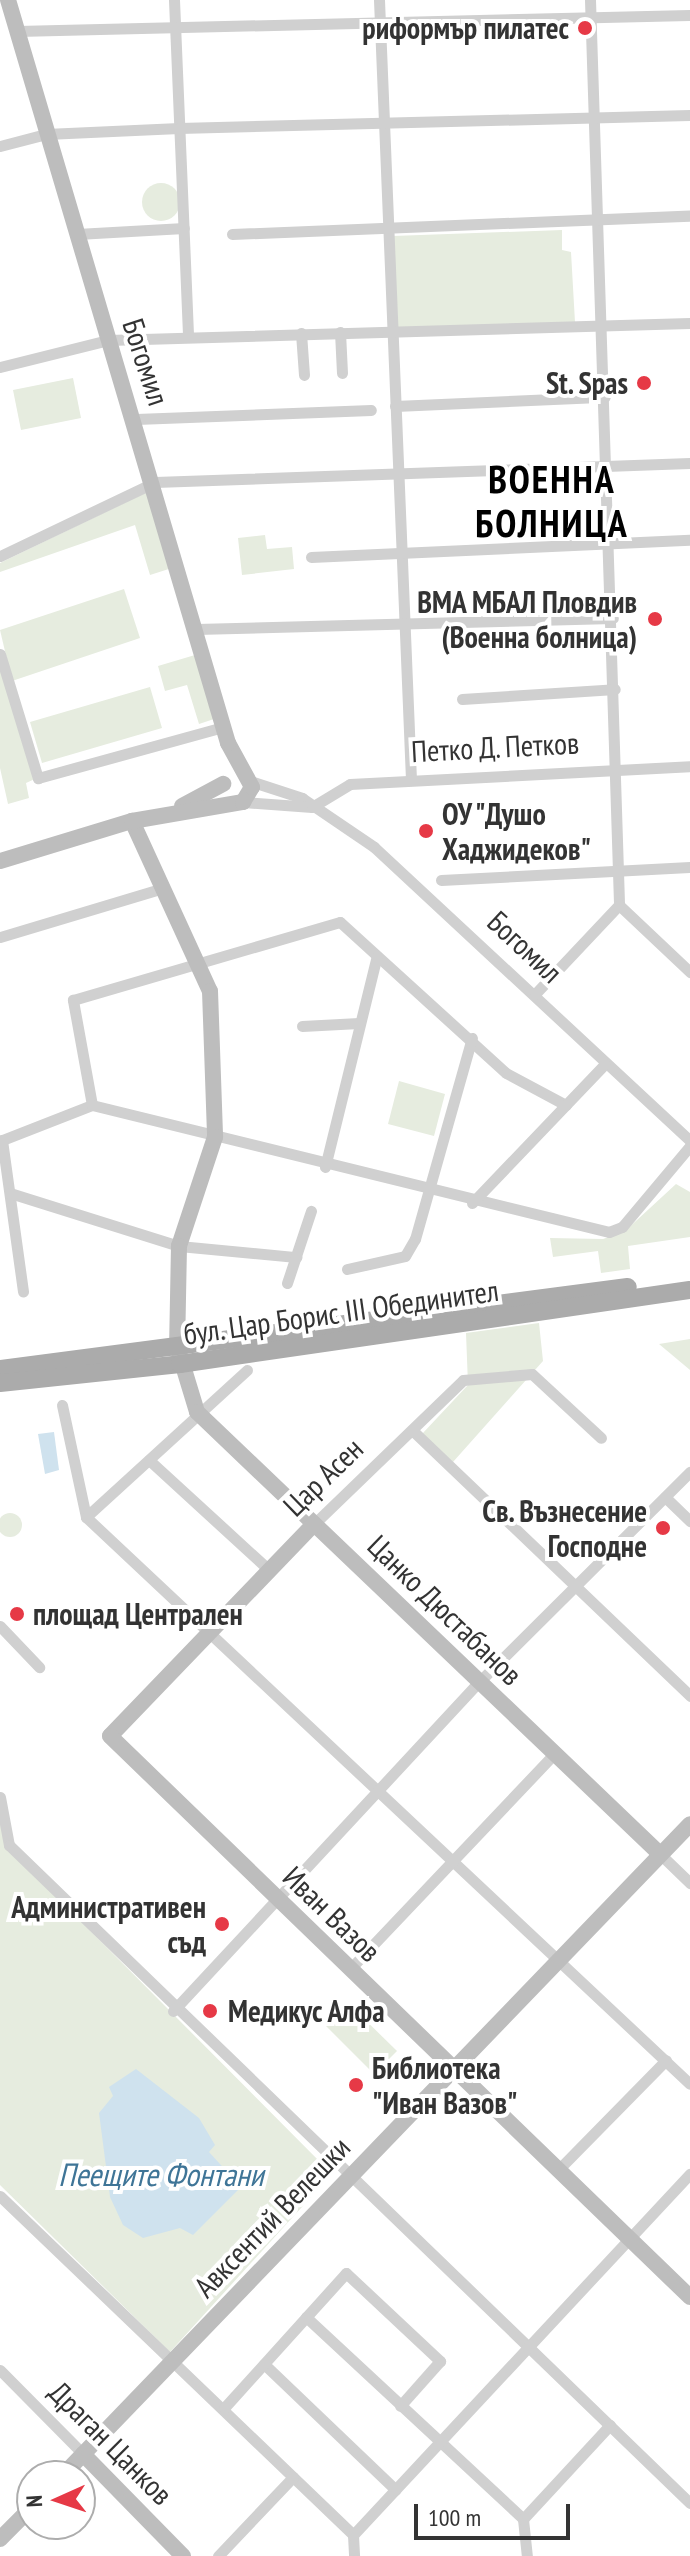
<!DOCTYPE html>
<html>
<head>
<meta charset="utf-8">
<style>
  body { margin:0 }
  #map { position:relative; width:690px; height:2556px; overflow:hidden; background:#fff; font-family:"PT Sans Narrow",sans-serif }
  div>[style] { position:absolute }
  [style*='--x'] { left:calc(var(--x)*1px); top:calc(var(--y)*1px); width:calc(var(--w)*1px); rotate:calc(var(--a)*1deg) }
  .green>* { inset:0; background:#e6ecdf }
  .round { border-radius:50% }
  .water>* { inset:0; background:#cfe2ee }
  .street>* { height:11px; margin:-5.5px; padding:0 5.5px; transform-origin:5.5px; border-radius:5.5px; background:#d0d0d0 }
  .secondary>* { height:16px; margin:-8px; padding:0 8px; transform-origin:8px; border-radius:8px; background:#bdbdbd }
  .primary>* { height:18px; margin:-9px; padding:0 9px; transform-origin:9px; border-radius:9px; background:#ababab }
  .dots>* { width:22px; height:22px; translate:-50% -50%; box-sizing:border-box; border:4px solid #fff; border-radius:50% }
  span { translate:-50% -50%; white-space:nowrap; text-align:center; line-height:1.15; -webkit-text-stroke:8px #fff; paint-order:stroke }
  .poi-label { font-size:30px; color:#333; font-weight:700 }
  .right { translate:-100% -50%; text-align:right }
  .left { translate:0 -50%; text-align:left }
  .street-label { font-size:30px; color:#333 }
  .water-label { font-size:32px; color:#3f7597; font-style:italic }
  .district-label { font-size:38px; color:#000; font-weight:700; letter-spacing:2px }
  .north { position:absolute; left:16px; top:2460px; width:80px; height:80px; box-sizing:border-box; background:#fff; border:2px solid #adadad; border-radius:50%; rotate:267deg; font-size:22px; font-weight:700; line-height:32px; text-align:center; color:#333 }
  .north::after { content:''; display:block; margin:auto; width:28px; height:36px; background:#e63946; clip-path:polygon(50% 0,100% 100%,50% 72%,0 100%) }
  .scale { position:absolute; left:414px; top:2504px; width:156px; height:36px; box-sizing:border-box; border:4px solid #333; border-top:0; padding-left:10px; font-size:24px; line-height:28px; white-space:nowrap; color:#333; -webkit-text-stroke:6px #fff; paint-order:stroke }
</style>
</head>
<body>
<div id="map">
  <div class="green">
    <div class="round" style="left:142px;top:183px;width:38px;height:38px"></div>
    <div style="clip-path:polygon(562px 230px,562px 250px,571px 252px,575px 322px,398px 328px,393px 236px)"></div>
    <div style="clip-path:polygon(73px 378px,81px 418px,21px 430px,13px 390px)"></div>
    <div style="clip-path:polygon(151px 490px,175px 567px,150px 575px,135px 525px,0 572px,0 563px)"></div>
    <div style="clip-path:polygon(265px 535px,267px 549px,292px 547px,294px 569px,242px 575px,238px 538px)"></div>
    <div style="clip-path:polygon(124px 589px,140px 638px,12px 681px,0 630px)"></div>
    <div style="clip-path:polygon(195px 655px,214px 719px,199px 724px,187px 685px,165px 691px,158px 666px)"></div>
    <div style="clip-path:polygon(0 666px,37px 778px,26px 783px,29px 798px,8px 804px,0 768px)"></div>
    <div style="clip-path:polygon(150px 687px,162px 728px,42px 763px,30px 722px)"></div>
    <div style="clip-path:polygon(399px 1081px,445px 1094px,434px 1136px,388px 1124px)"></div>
    <div style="clip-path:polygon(676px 1184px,690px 1192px,690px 1237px,628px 1246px,630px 1269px,601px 1273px,598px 1251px,553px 1257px,550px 1238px,603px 1239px,624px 1232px)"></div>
    <div style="clip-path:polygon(539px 1323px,543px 1361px,453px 1462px,422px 1434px,468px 1385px,466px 1333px)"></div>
    <div style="clip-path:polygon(690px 1339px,690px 1370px,659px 1344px)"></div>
    <div class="round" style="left:-2px;top:1513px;width:24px;height:24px"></div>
    <div style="clip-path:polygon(0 1812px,7px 1847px,332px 2174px,170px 2352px,0 2185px)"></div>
    <div style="clip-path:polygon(347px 2002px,397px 2051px,374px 2074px,325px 2025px)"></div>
  </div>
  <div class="water">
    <div style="clip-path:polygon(54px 1432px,59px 1470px,45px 1474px,38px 1434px)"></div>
    <div style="clip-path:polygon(136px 2069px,199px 2118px,215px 2145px,209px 2152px,241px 2187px,193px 2235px,180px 2228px,143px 2238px,123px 2225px,110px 2197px,99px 2113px,113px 2096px,109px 2087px)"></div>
  </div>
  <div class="street">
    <div style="--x:174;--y:0;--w:337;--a:87.6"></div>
    <div style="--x:379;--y:0;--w:781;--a:87.65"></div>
    <div style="--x:590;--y:0;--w:905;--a:88.16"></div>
    <div style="--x:17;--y:31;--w:673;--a:-1.36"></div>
    <div style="--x:0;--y:146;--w:48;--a:-14.6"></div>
    <div style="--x:46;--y:134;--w:133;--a:-2.6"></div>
    <div style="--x:179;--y:128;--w:511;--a:-1.46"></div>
    <div style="--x:77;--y:234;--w:107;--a:-3.2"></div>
    <div style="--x:232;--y:234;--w:458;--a:-2.3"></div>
    <div style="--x:340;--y:332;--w:41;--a:87.2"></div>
    <div style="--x:301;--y:333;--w:42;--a:85.9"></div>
    <div style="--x:0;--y:367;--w:111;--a:-14"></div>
    <div style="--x:108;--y:340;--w:582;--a:-1.67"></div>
    <div style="--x:395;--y:406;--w:210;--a:-2.5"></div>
    <div style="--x:136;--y:419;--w:235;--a:-2.2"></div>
    <div style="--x:0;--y:556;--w:172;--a:-25.5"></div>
    <div style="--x:155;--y:482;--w:535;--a:-2.03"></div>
    <div style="--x:311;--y:557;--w:379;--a:-2.6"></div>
    <div style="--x:196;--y:629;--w:417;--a:-1.5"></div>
    <div style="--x:0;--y:654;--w:130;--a:73"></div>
    <div style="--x:38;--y:778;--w:192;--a:-15.4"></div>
    <div style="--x:462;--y:699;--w:153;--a:-3.7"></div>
    <div style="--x:250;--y:781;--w:55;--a:18.1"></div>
    <div style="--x:302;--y:798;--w:87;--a:34.2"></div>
    <div style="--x:374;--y:847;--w:432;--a:42.9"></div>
    <div style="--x:243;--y:802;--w:69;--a:4.1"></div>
    <div style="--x:312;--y:807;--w:44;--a:-31.2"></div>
    <div style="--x:350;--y:784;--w:340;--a:-3"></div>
    <div style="--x:441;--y:880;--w:249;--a:-3"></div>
    <div style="--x:619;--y:905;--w:98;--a:43.3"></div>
    <div style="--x:0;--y:937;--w:167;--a:-16.7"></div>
    <div style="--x:535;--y:994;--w:122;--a:-46.7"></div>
    <div style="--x:302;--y:1026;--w:57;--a:-3"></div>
    <div style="--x:92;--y:1105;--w:107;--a:-100.3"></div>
    <div style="--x:73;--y:1000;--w:278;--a:-16.3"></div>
    <div style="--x:340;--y:922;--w:224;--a:42.3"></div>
    <div style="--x:506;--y:1073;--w:68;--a:28.1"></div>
    <div style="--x:2;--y:1140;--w:153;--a:82.1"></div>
    <div style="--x:0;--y:1141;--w:99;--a:-21.4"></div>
    <div style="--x:92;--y:1105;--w:532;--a:13.8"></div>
    <div style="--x:609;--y:1232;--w:14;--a:-21"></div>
    <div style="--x:622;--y:1227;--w:106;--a:-50"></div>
    <div style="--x:325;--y:1167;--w:217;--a:-76.2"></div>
    <div style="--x:10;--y:1193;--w:177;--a:17.4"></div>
    <div style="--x:179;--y:1246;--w:118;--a:5.4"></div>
    <div style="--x:472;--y:1203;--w:192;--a:-46.3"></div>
    <div style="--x:347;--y:1269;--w:59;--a:-12.6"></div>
    <div style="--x:405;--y:1256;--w:20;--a:-60"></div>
    <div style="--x:415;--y:1239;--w:209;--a:-74.2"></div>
    <div style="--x:287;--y:1283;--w:76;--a:-71.6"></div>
    <div style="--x:62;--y:1405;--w:115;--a:77.9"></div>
    <div style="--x:86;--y:1517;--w:828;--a:43.19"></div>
    <div style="--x:412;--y:1430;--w:385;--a:43.7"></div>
    <div style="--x:149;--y:1460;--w:163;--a:42.5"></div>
    <div style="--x:665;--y:1497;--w:35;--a:44"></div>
    <div style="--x:86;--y:1517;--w:218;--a:-42.4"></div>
    <div style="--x:314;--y:1524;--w:207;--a:-44"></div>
    <div style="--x:463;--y:1380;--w:69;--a:-5"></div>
    <div style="--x:532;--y:1374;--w:94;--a:42.8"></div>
    <div style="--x:0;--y:1626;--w:57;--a:46.4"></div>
    <div style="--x:0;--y:1797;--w:49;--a:79.4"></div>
    <div style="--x:9;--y:1845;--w:947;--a:44.02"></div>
    <div style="--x:660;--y:1854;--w:42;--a:44"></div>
    <div style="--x:350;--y:1969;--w:296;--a:-46.5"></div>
    <div style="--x:173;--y:2011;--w:449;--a:-47.1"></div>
    <div style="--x:479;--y:1682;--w:298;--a:-44.9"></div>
    <div style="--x:558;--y:2170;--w:154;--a:-45.5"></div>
    <div style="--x:0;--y:2196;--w:489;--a:43.8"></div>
    <div style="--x:353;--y:2535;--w:21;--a:87"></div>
    <div style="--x:306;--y:2317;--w:296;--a:42.9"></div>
    <div style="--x:523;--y:2519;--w:37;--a:84"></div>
    <div style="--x:264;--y:2364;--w:182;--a:43.7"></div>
    <div style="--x:0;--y:2370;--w:118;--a:45.3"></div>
    <div style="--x:224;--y:2408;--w:182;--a:-47.9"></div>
    <div style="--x:346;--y:2273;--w:129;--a:43.1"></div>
    <div style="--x:440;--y:2361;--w:60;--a:131.6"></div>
    <div style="--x:523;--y:2519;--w:128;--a:-47.2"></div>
    <div style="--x:353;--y:2535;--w:494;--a:-47"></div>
    <div style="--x:218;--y:2556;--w:109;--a:-46.5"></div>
  </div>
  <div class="secondary">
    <div style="--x:182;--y:806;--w:47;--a:-28.2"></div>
    <div style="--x:132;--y:821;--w:187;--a:65.4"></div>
    <div style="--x:210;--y:991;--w:146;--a:88"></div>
    <div style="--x:215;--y:1137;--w:115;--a:108.3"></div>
    <div style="--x:179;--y:1246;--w:100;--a:91.1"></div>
    <div style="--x:177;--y:1346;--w:69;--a:73.1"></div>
    <div style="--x:197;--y:1412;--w:640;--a:43.67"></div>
    <div style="--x:0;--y:861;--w:138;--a:-16.9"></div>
    <div style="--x:132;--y:821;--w:113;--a:-9.7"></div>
    <div style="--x:243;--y:802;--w:17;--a:-59"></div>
    <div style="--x:252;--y:787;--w:50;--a:-118.6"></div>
    <div style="--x:228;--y:743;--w:775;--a:-106.49"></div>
    <div style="--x:314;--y:1524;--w:294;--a:133.9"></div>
    <div style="--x:110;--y:1736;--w:807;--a:44.05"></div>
    <div style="--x:83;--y:2454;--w:143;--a:45.6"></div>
    <div style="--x:62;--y:2476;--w:905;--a:-46.07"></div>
    <div style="--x:0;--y:2539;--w:45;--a:-45"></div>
  </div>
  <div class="primary">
    <div style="--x:0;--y:1369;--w:633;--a:-7.44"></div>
    <div style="--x:0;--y:1383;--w:181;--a:-6"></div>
    <div style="--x:180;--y:1364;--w:515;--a:-8.26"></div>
  </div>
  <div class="dots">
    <div style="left:585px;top:28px;background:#e63946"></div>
    <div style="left:644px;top:383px;background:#e63946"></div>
    <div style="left:655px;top:619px;background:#e63946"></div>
    <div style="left:426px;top:831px;background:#e63946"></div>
    <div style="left:663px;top:1528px;background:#e63946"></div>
    <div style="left:17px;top:1614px;background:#e63946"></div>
    <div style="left:222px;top:1924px;background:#e63946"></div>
    <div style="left:210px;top:2011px;background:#e63946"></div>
    <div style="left:356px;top:2085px;background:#e63946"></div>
  </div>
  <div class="poi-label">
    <span class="right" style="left:569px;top:28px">риформър пилатес</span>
    <span class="right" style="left:628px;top:383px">St. Spas</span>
    <span class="right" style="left:637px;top:619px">ВМА МБАЛ Пловдив<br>(Военна болница)</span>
    <span class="left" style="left:442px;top:831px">ОУ "Душо<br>Хаджидеков"</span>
    <span class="right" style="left:647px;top:1528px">Св. Възнесение<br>Господне</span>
    <span class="left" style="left:33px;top:1614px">площад Централен</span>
    <span class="right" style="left:206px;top:1924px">Административен<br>съд</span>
    <span class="left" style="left:228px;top:2011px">Медикус Алфа</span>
    <span class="left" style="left:372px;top:2085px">Библиотека<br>"Иван Вазов"</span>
  </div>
  <div class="street-label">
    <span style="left:146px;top:362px;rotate:72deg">Богомил</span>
    <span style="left:495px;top:747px;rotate:-3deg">Петко Д. Петков</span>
    <span style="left:525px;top:947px;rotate:43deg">Богомил</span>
    <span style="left:341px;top:1312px;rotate:-8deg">бул. Цар Борис III Обединител</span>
    <span style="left:323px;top:1477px;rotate:-44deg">Цар Асен</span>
    <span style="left:445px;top:1610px;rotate:44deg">Цанко Дюстабанов</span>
    <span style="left:332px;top:1914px;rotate:44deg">Иван Вазов</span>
    <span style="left:272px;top:2217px;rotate:-46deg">Авксентий Велешки</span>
    <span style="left:111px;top:2443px;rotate:45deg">Драган Цанков</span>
  </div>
  <div class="water-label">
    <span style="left:161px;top:2174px">Пеещите Фонтани</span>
  </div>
  <div class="district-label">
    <span style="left:552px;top:501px">ВОЕННА<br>БОЛНИЦА</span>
  </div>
  <div class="north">N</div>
  <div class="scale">100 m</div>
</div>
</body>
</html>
